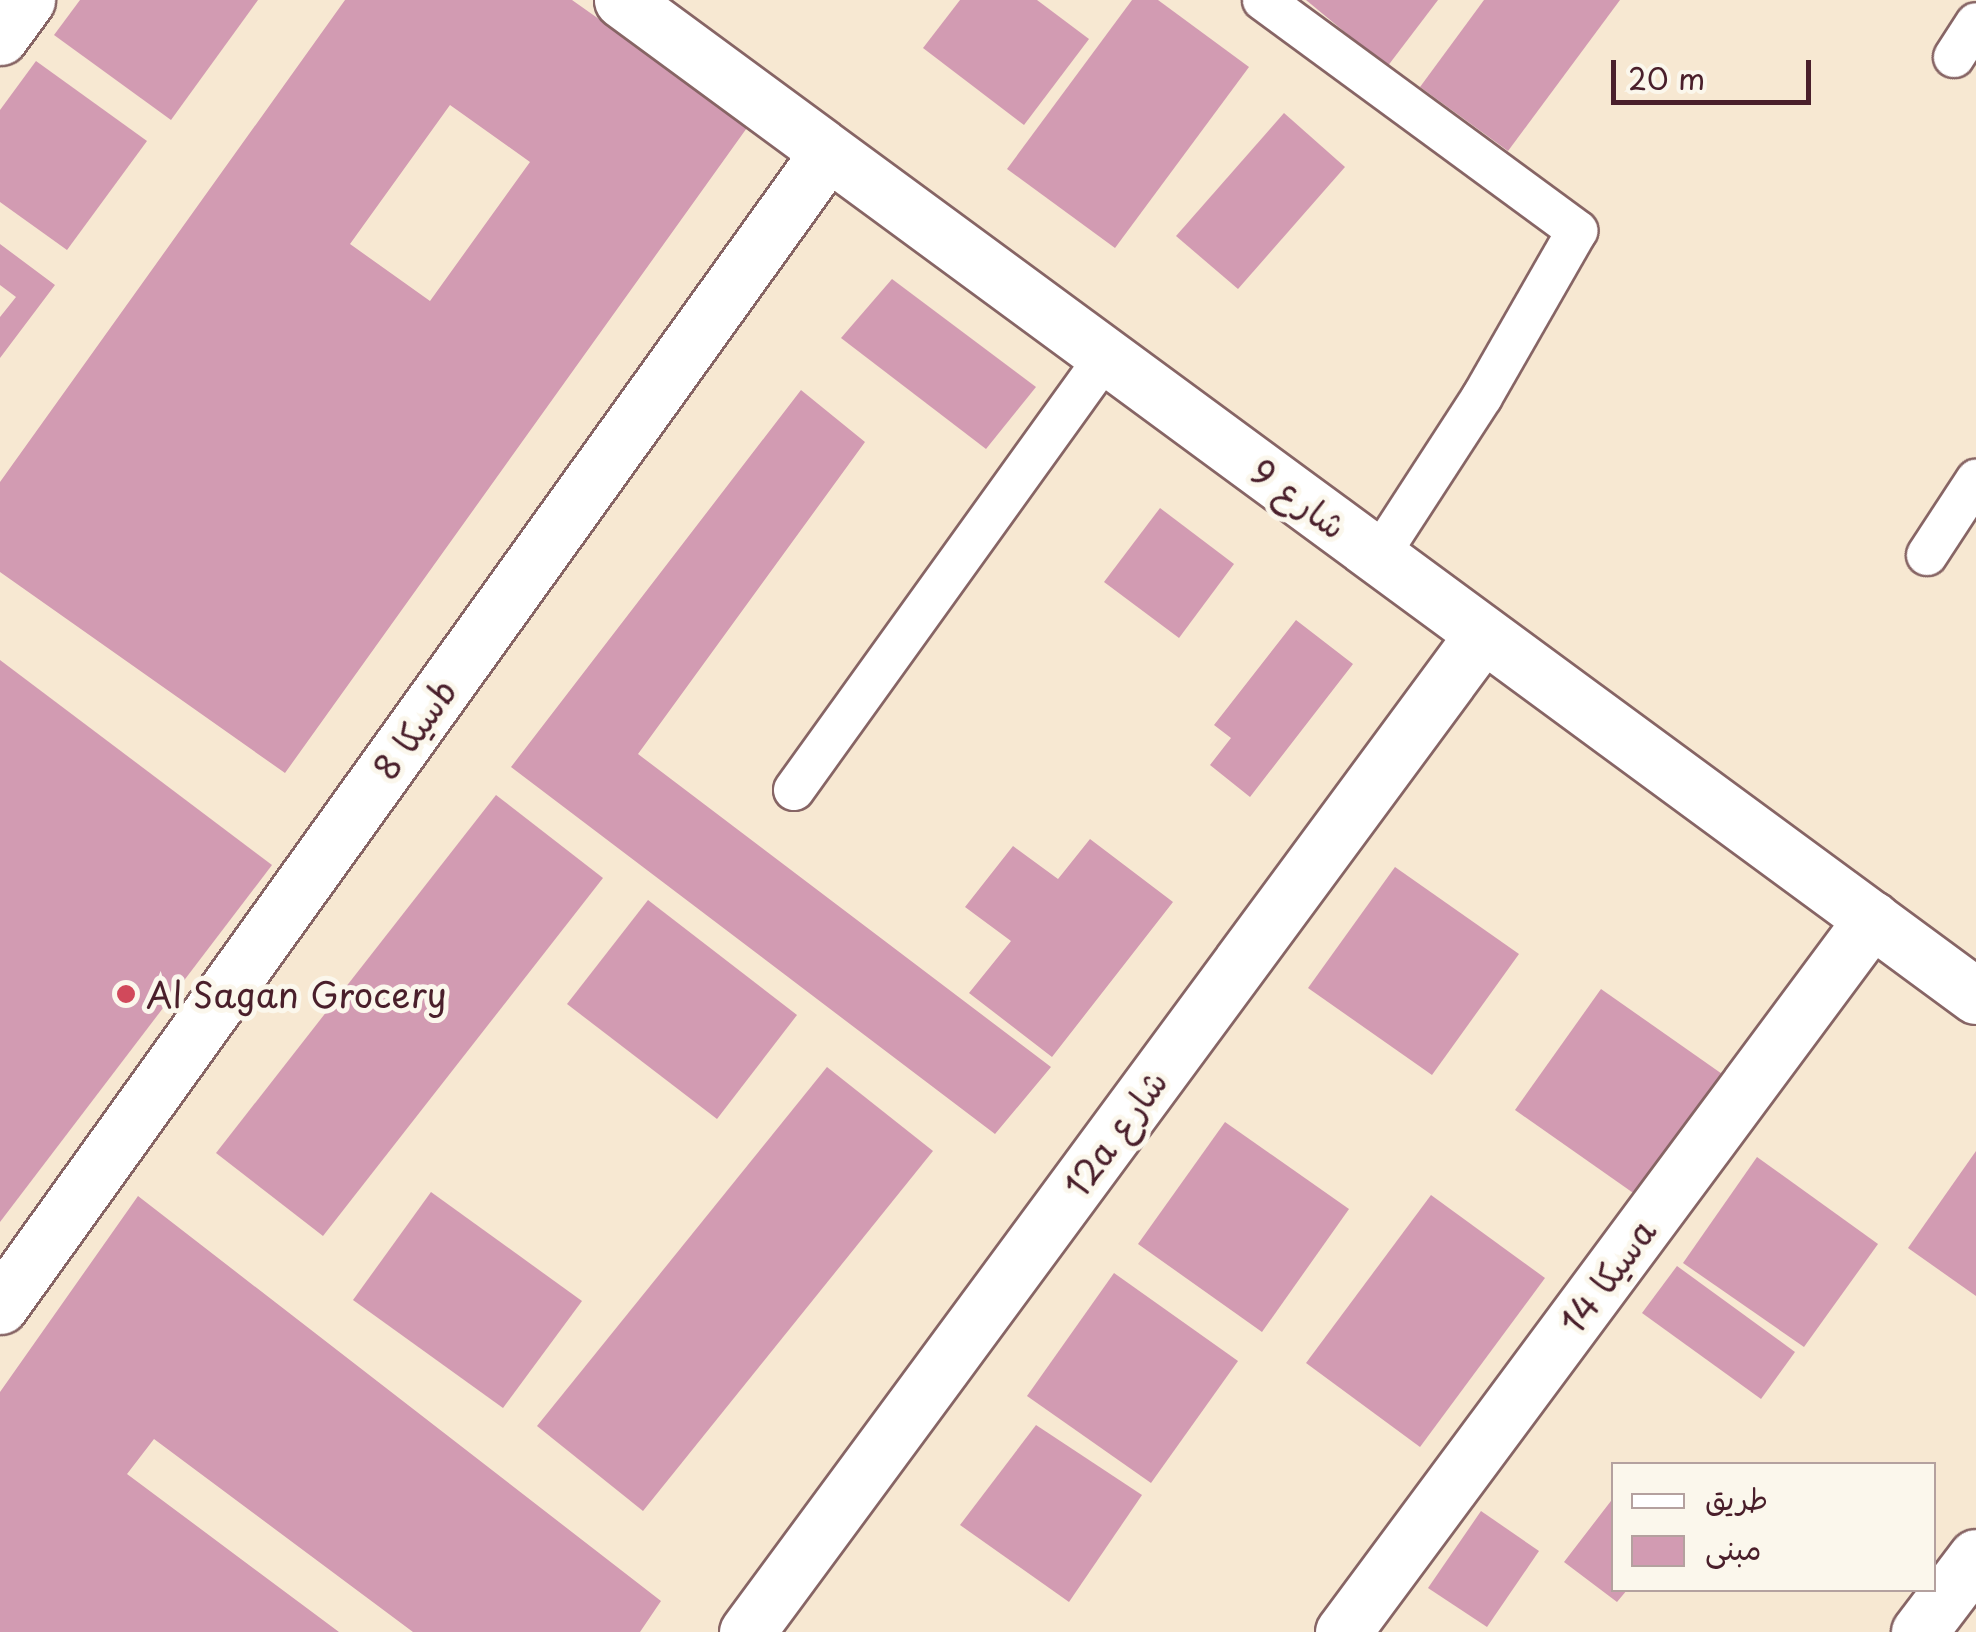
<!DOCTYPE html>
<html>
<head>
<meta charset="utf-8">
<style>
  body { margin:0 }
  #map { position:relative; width:1976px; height:1632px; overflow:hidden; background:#f7e8d2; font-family:"Playpen Sans","Playpen Sans Arabic",sans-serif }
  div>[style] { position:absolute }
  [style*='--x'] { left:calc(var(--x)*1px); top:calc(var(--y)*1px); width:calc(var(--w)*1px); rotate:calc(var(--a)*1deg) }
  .building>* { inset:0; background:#d29bb2 }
  .roads { filter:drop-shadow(2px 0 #876565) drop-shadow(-2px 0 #876565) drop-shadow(0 2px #876565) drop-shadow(0 -2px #876565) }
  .lane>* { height:40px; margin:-20px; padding:0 20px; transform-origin:20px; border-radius:20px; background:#fff }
  .street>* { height:55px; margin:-27.5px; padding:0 27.5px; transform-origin:27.5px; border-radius:27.5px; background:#fff }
  .dots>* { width:28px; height:28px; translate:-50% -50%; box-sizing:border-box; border:5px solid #fbf7ec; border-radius:50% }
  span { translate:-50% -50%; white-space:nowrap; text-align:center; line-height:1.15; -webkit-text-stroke:10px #fbf7ec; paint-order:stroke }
  .street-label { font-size:35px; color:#4a1f2b }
  .poi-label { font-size:35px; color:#4a1f2b }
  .left { translate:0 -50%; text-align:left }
  .legend { position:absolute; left:1611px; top:1462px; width:325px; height:130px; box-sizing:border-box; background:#fbf7ec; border:2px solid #b4a19f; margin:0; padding:12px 18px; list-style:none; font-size:30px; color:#4a1f2b }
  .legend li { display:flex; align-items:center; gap:20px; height:50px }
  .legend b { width:50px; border:2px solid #b4a19f }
  .scale { position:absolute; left:1611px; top:60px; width:200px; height:45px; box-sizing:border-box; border:5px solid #4a1f2b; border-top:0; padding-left:12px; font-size:30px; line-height:35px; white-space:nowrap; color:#4a1f2b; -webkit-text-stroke:8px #fbf7ec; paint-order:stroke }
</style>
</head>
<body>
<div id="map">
  <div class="building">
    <div style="clip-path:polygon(80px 0,258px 0,171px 120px,54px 35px)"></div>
    <div style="clip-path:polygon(evenodd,345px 0,572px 0,749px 125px,285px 773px,0 572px,0 482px,345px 0,450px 105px,530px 162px,430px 301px,350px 244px,450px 105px)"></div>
    <div style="clip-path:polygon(960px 0,1037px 0,1089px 39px,1024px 125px,923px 48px)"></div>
    <div style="clip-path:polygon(1132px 0,1158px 0,1249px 67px,1115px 248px,1007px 169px)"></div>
    <div style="clip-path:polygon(1306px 0,1438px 0,1387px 67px)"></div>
    <div style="clip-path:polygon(1484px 0,1620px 0,1508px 151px,1420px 87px)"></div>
    <div style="clip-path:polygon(36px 61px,147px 141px,67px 250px,0 202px,0 110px)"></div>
    <div style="clip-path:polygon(1284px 113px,1345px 167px,1238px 289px,1176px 236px)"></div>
    <div style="clip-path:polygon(0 244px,55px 285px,0 358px,0 317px,16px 297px,0 285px)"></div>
    <div style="clip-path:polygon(892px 279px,1036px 387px,986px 449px,841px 338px)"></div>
    <div style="clip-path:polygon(801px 390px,865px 442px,638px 754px,1051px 1067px,995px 1134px,511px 767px)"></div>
    <div style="clip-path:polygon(1160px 508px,1234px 564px,1179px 638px,1104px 582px)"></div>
    <div style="clip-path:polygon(1296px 620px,1353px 664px,1250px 797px,1210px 765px,1231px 738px,1214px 725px)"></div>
    <div style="clip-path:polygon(0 660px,272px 865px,0 1222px)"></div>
    <div style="clip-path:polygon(496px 795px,603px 878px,323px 1236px,216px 1153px)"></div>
    <div style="clip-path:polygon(1090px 839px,1173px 902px,1052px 1057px,969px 993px,1011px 941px,965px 907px,1013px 846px,1058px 879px)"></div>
    <div style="clip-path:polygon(1395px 867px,1519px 954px,1432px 1075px,1308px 988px)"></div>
    <div style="clip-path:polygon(648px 900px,797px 1015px,717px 1119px,567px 1004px)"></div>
    <div style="clip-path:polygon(1601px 989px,1725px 1076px,1639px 1197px,1515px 1110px)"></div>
    <div style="clip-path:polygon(827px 1067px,933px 1151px,643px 1511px,537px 1426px)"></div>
    <div style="clip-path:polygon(1225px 1122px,1349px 1209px,1262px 1332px,1138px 1244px)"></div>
    <div style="clip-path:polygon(1976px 1151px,1976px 1296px,1908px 1248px)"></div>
    <div style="clip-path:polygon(1757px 1157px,1878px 1244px,1804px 1347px,1683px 1263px)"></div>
    <div style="clip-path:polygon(431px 1192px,582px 1301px,503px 1408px,353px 1300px)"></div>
    <div style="clip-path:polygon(1431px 1195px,1545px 1278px,1420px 1447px,1306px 1363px)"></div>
    <div style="clip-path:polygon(138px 1196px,661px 1601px,640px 1632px,413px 1632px,154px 1439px,127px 1474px,339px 1632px,0 1632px,0 1392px)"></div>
    <div style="clip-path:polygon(1677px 1266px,1795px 1352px,1761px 1399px,1642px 1313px)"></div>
    <div style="clip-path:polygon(1114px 1273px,1238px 1361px,1151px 1483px,1027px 1396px)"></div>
    <div style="clip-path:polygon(1036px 1425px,1142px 1495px,1069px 1602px,960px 1525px)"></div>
    <div style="clip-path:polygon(1614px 1497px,1614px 1590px,1627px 1590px,1617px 1602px,1564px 1562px)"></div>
    <div style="clip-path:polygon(1481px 1511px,1539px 1551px,1487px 1627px,1428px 1588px)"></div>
  </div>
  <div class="roads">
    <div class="lane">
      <div style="--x:1263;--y:0;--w:390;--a:36.3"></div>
      <div style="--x:1577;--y:231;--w:191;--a:119.8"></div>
      <div style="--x:1482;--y:397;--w:191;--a:123"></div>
      <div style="--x:1954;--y:57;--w:40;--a:-57.1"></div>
      <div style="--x:1927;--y:555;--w:90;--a:-56.8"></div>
      <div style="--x:794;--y:790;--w:535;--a:-54.29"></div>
    </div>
    <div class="street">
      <div style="--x:622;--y:0;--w:1681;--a:36.34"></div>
      <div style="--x:0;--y:37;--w:46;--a:-53.9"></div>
      <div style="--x:0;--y:1306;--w:1420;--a:-54.34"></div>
      <div style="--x:747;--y:1632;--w:1240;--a:-53.59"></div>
      <div style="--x:1343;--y:1632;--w:888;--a:-53.43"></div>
      <div style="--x:1919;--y:1632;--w:94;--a:-52.8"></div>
    </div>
  </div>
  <div class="dots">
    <div style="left:126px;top:994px;background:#d1495b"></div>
  </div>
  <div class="street-label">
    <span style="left:1299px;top:498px;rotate:36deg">شارع 9</span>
    <span style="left:414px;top:729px;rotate:-54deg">سيكا 8b</span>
    <span style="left:1115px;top:1133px;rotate:-54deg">12a شارع</span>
    <span style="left:1607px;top:1276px;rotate:-53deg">سيكا 14a</span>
  </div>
  <div class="poi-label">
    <span class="left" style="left:146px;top:994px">Al Sagan Grocery</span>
  </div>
  <ul class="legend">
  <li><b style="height:12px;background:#fff"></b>طريق</li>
  <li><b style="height:28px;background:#d29bb2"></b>مبنى</li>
  </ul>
  <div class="scale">20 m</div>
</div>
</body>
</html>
